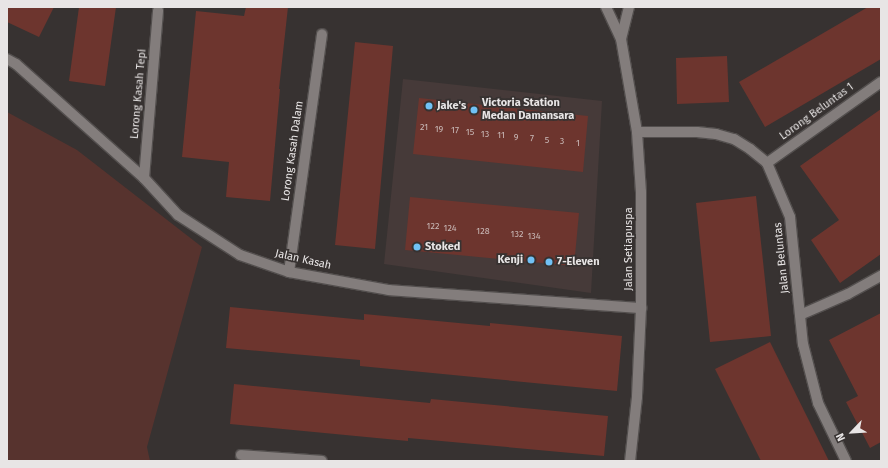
<!DOCTYPE html>
<html>
<head>
<meta charset="utf-8">
<style>
  body { margin:0 }
  #map { position:relative; width:888px; height:468px; overflow:hidden; background:#373231; font-family:"Fira Sans",sans-serif }
  div>[style] { position:absolute }
  [style*='--x'] { left:calc(var(--x)*1px); top:calc(var(--y)*1px); width:calc(var(--w)*1px); rotate:calc(var(--a)*1deg) }
  .built>* { inset:0; background:#463a39 }
  .green>* { inset:0; background:#57332e }
  .building>* { inset:0; background:#6d352e }
  .roads { filter:drop-shadow(1px 0 #534f4e) drop-shadow(-1px 0 #534f4e) drop-shadow(0 1px #534f4e) drop-shadow(0 -1px #534f4e) }
  .minor>* { height:10px; margin:-5px; padding:0 5px; transform-origin:5px; border-radius:5px; background:#837d7c }
  .dots>* { width:11px; height:11px; translate:-50% -50%; box-sizing:border-box; border:2px solid #373231; border-radius:50% }
  span { translate:-50% -50%; white-space:nowrap; text-align:center; line-height:1.15; -webkit-text-stroke:3.5px #373231; paint-order:stroke }
  .number-label { font-size:9px; color:#c9b9b7 }
  .number-label span { -webkit-text-stroke-width:0 }
  .street-label { font-size:11px; color:#e8e5e5 }
  .poi-label { font-size:11px; color:#e8e5e5; font-weight:700 }
  .left { translate:0 -50%; text-align:left }
  .right { translate:-100% -50%; text-align:right }
  .frame { position:absolute; inset:0; border:8px solid #e8e5e5; pointer-events:none }
  .north { position:absolute; left:832px; top:412px; width:40px; height:40px; -webkit-text-stroke:3px #373231; paint-order:stroke; rotate:245deg; font-size:11px; font-weight:700; line-height:16px; text-align:center; color:#e8e5e5 }
  .north::after { content:''; display:block; margin:auto; width:14px; height:18px; background:#e8e5e5; clip-path:polygon(50% 0,100% 100%,50% 72%,0 100%) }
</style>
</head>
<body>
<div id="map">
  <div class="built">
    <div style="clip-path:polygon(403px 79px,602px 101px,591px 293px,384px 264px)"></div>
  </div>
  <div class="green">
    <div style="clip-path:polygon(7px 112px,77px 150px,202px 247px,147px 447px,150px 461px,7px 461px)"></div>
  </div>
  <div class="building">
    <div style="clip-path:polygon(7px 7px,54px 7px,39px 37px,7px 22px)"></div>
    <div style="clip-path:polygon(79px 7px,116px 7px,105px 86px,69px 81px)"></div>
    <div style="clip-path:polygon(246px 7px,288px 7px,279px 89px,280px 89px,270px 201px,226px 197px,229px 162px,182px 157px,196px 11px,244px 16px)"></div>
    <div style="clip-path:polygon(868px 7px,881px 7px,881px 59px,765px 127px,739px 82px)"></div>
    <div style="clip-path:polygon(355px 42px,393px 46px,375px 249px,335px 245px)"></div>
    <div style="clip-path:polygon(727px 56px,729px 102px,677px 104px,676px 58px)"></div>
    <div style="clip-path:polygon(419px 98px,588px 116px,583px 172px,413px 154px)"></div>
    <div style="clip-path:polygon(881px 109px,881px 254px,840px 283px,811px 240px,839px 220px,800px 166px)"></div>
    <div style="clip-path:polygon(756px 196px,771px 336px,710px 342px,696px 203px)"></div>
    <div style="clip-path:polygon(410px 197px,579px 213px,574px 266px,405px 250px)"></div>
    <div style="clip-path:polygon(230px 307px,364px 320px,364px 314px,490px 326px,490px 323px,622px 336px,617px 391px,360px 366px,360px 360px,226px 348px)"></div>
    <div style="clip-path:polygon(881px 313px,881px 442px,870px 448px,846px 402px,858px 396px,829px 340px)"></div>
    <div style="clip-path:polygon(770px 342px,829px 461px,761px 461px,715px 369px)"></div>
    <div style="clip-path:polygon(234px 384px,430px 403px,431px 399px,608px 416px,604px 456px,408px 438px,408px 441px,230px 424px)"></div>
  </div>
  <div class="roads">
    <div class="minor">
      <div style="--x:606;--y:7;--w:35;--a:65"></div>
      <div style="--x:621;--y:39;--w:94;--a:80.2"></div>
      <div style="--x:637;--y:132;--w:60;--a:86.2"></div>
      <div style="--x:641;--y:192;--w:116;--a:90"></div>
      <div style="--x:641;--y:308;--w:89;--a:92.6"></div>
      <div style="--x:637;--y:397;--w:64;--a:96.2"></div>
      <div style="--x:621;--y:39;--w:33;--a:-76"></div>
      <div style="--x:7;--y:59;--w:10;--a:29"></div>
      <div style="--x:16;--y:64;--w:171;--a:41.7"></div>
      <div style="--x:144;--y:178;--w:50;--a:47.4"></div>
      <div style="--x:178;--y:215;--w:74;--a:32.8"></div>
      <div style="--x:240;--y:255;--w:52;--a:19.1"></div>
      <div style="--x:289;--y:272;--w:102;--a:10.2"></div>
      <div style="--x:389;--y:290;--w:253;--a:4.1"></div>
      <div style="--x:637;--y:132;--w:60;--a:0"></div>
      <div style="--x:697;--y:132;--w:19;--a:6"></div>
      <div style="--x:716;--y:134;--w:19;--a:16"></div>
      <div style="--x:734;--y:139;--w:19;--a:32"></div>
      <div style="--x:750;--y:149;--w:22;--a:39"></div>
      <div style="--x:767;--y:163;--w:59;--a:66.9"></div>
      <div style="--x:790;--y:217;--w:128;--a:84.2"></div>
      <div style="--x:803;--y:344;--w:61;--a:75.7"></div>
      <div style="--x:818;--y:403;--w:64;--a:64.2"></div>
      <div style="--x:767;--y:163;--w:140;--a:-35.4"></div>
      <div style="--x:144;--y:178;--w:168;--a:-85.2"></div>
      <div style="--x:289;--y:272;--w:240;--a:-82.1"></div>
      <div style="--x:800;--y:315;--w:52;--a:-23.6"></div>
      <div style="--x:848;--y:294;--w:38;--a:-29"></div>
      <div style="--x:241;--y:455;--w:81;--a:4.2"></div>
    </div>
  </div>
  <div class="dots">
    <div style="left:429px;top:106px;background:#71c1f5"></div>
    <div style="left:474px;top:110px;background:#71c1f5"></div>
    <div style="left:417px;top:247px;background:#71c1f5"></div>
    <div style="left:531px;top:260px;background:#71c1f5"></div>
    <div style="left:549px;top:262px;background:#71c1f5"></div>
  </div>
  <div class="number-label">
    <span style="left:424px;top:127px">21</span>
    <span style="left:439px;top:129px">19</span>
    <span style="left:455px;top:130px">17</span>
    <span style="left:470px;top:132px">15</span>
    <span style="left:485px;top:134px">13</span>
    <span style="left:501px;top:135px">11</span>
    <span style="left:516px;top:137px">9</span>
    <span style="left:532px;top:138px">7</span>
    <span style="left:547px;top:140px">5</span>
    <span style="left:562px;top:141px">3</span>
    <span style="left:578px;top:143px">1</span>
    <span style="left:433px;top:226px">122</span>
    <span style="left:450px;top:228px">124</span>
    <span style="left:483px;top:231px">128</span>
    <span style="left:517px;top:234px">132</span>
    <span style="left:534px;top:236px">134</span>
  </div>
  <div class="street-label">
    <span style="left:139px;top:94px;rotate:-85deg">Lorong Kasah Tepi</span>
    <span style="left:817px;top:112px;rotate:-36deg">Lorong Beluntas 1</span>
    <span style="left:293px;top:151px;rotate:-82deg">Lorong Kasah Dalam</span>
    <span style="left:629px;top:249px;rotate:-90deg">Jalan Setiapuspa</span>
    <span style="left:782px;top:258px;rotate:-96deg">Jalan Beluntas</span>
    <span style="left:303px;top:260px;rotate:13deg">Jalan Kasah</span>
  </div>
  <div class="poi-label">
    <span class="left" style="left:482px;top:110px">Victoria Station<br>Medan Damansara</span>
    <span class="left" style="left:437px;top:106px">Jake's</span>
    <span class="left" style="left:425px;top:247px">Stoked</span>
    <span class="right" style="left:523px;top:260px">Kenji</span>
    <span class="left" style="left:557px;top:262px">7-Eleven</span>
  </div>
  <div class="frame"></div>
  <div class="north">N</div>
</div>
</body>
</html>
